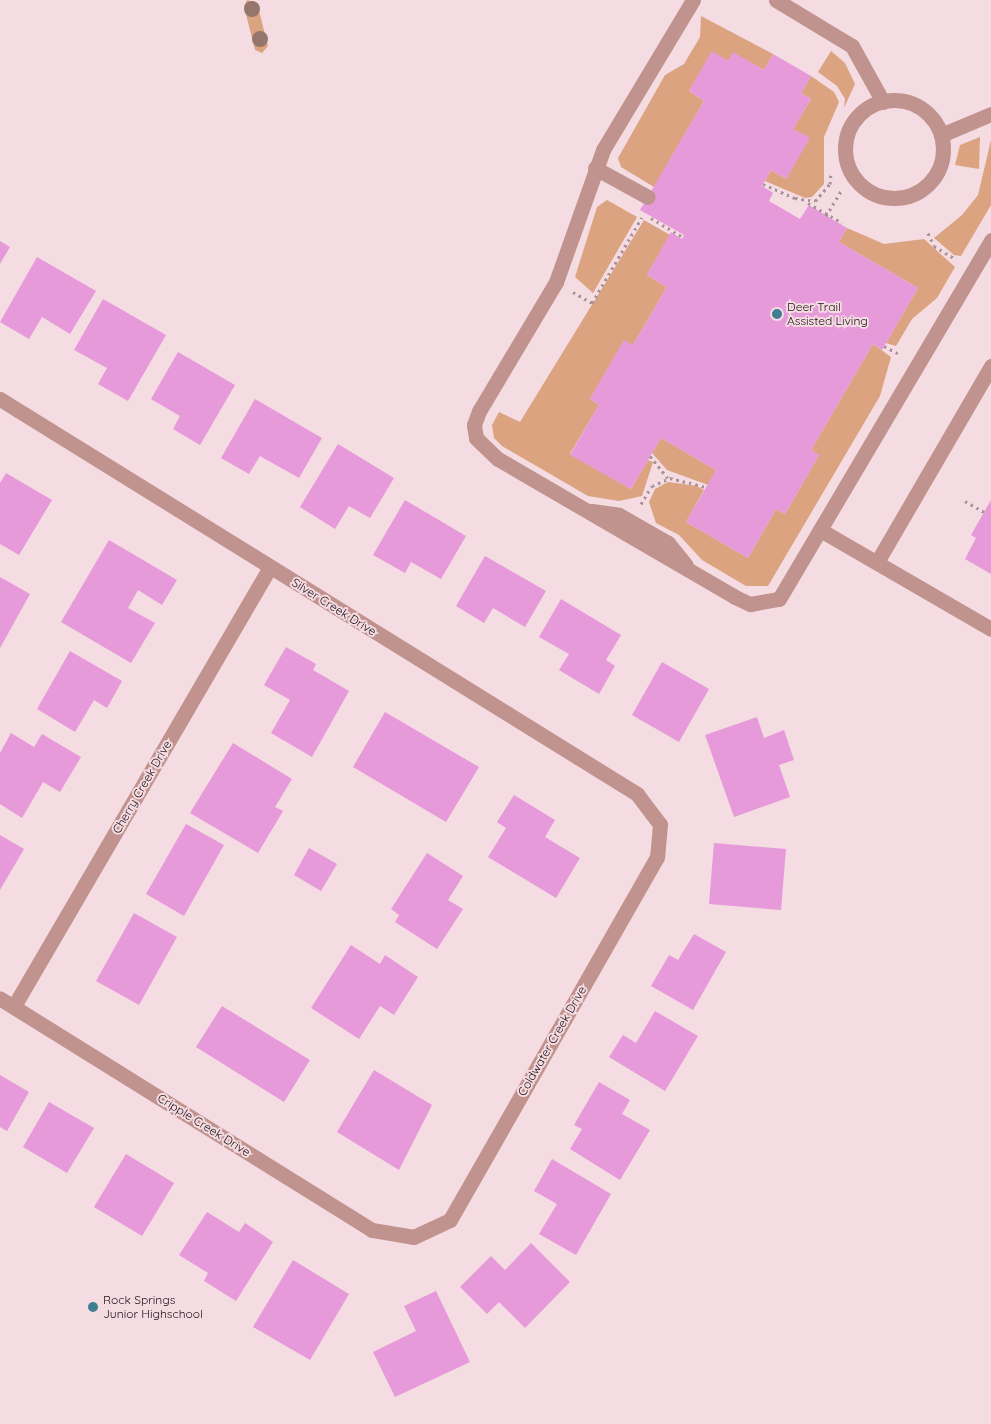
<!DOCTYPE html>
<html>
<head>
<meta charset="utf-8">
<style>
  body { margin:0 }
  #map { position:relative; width:991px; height:1424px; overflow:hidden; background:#f5dbe2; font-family:Quicksand,sans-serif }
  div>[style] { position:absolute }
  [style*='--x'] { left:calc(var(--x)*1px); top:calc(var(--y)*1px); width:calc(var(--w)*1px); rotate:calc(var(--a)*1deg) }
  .green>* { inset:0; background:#dba37f }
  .building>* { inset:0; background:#e69ada }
  .path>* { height:3px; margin-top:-1.5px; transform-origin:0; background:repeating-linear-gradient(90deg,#a69298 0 2.5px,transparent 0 6.5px) }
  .minor>* { height:15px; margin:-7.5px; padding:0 7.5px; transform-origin:7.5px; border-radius:7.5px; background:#c0938e }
  .minor>.ring { margin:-7.5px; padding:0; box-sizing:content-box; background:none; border:15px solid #c0938e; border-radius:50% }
  .trees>* { width:16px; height:16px; margin:-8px; border-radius:50%; background:#94766c }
  .dots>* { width:14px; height:14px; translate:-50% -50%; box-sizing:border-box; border:2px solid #f5dbe2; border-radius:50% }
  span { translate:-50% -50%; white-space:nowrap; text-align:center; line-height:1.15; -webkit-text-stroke:4px #f5dbe2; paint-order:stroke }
  .poi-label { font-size:12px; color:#1b1215 }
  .left { translate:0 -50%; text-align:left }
  .street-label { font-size:12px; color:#1b1215 }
</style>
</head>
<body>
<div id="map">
  <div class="green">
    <div style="clip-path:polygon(247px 0,257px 3px,268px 46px,262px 53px,255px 50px,244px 6px)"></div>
    <div style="clip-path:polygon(701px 16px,773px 54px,764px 70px,733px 53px,728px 61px,712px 52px,689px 91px,704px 101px,654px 187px,621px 167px,618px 158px,665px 75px,684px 64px,700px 37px)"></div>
    <div style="clip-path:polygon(831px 51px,845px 63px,855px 84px,844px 108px,845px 99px,837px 86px,818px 72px)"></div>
    <div style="clip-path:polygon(811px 76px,834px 92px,839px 102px,824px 137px,824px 184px,812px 197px,805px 198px,765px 181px,771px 170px,786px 179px,809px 138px,793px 129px,811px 99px,801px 93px)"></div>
    <div style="clip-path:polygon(980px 137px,979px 169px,955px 165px,960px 145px)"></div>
    <div style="clip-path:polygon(991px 140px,991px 205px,961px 256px,954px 255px,934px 238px,962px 215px,978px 195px)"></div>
    <div style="clip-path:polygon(607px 200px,637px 217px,593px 293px,575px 277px,597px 207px)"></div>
    <div style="clip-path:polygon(644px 220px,670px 235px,647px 275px,667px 287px,633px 345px,624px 341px,590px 399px,599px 405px,570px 454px,631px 489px,648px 460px,653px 462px,642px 496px,619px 501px,588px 496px,502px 446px,494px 438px,492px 425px,499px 412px,520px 422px)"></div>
    <div style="clip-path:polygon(847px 228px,884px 244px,924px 239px,955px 267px,937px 298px,912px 319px,896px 346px,886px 343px,918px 288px,839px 242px)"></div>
    <div style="clip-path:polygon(873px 344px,891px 357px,880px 396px,768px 586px,746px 586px,702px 560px,679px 535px,656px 523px,649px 502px,655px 489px,668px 482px,697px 486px,704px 490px,686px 522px,748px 558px,776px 509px,785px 514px,819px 455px,811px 450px)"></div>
    <div style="clip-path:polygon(661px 438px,716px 470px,708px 485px,667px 470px,652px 453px)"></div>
  </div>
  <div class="building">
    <div style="clip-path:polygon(712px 51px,728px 61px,733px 52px,764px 70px,773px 54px,811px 76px,801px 93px,811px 99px,793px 129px,810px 138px,786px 179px,771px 170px,762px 186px,773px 193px,769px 201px,800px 219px,809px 205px,847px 228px,839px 242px,918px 288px,882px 350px,873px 344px,811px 450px,819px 455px,785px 514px,776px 509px,748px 558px,686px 522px,716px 470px,661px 438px,631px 489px,570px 455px,599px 405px,590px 399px,624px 340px,633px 345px,667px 287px,647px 275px,671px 232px,682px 239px,684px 235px,640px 210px,704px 101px,689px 91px)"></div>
    <div style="clip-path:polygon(0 241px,10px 247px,0 264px)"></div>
    <div style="clip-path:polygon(37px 257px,96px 291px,70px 334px,42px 317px,29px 339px,0 322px)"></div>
    <div style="clip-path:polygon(103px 299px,166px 335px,128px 401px,98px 384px,107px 368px,74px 350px)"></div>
    <div style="clip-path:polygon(178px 352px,235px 385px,200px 445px,173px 429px,180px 416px,151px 399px)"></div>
    <div style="clip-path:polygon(255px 399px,322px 438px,299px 478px,260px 456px,249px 474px,221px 458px)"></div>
    <div style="clip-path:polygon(338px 444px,394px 478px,370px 518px,349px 506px,335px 529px,300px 507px)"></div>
    <div style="clip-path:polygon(6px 473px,52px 500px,19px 555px,0 544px,0 483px)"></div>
    <div style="clip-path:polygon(405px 500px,466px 536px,441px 579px,411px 562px,405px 573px,373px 555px)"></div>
    <div style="clip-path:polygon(991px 500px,991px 574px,965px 559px,976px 538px,971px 535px)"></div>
    <div style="clip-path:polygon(109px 540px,177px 580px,162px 605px,138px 590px,128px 608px,155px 623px,131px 663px,61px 622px)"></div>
    <div style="clip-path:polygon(485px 556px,546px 591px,525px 627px,493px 608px,484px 623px,456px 606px)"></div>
    <div style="clip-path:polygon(0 577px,30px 594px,0 648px)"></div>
    <div style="clip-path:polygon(561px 599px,621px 635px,606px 660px,615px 666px,599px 694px,559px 670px,569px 654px,539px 637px)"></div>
    <div style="clip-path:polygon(286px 647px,316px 664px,313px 670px,349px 691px,312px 757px,271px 733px,290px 700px,264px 685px)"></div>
    <div style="clip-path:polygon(70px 651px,122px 681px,107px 708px,94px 700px,75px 732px,37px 709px)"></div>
    <div style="clip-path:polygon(662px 662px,709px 689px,679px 742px,632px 715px)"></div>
    <div style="clip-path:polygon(385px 712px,479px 767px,446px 822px,353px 767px)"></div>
    <div style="clip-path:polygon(757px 717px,764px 738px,784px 730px,794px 760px,779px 765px,790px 797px,734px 817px,705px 735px)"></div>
    <div style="clip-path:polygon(11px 733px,34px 747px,42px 734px,81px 757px,60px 792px,43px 782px,22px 818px,0 804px,0 753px)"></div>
    <div style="clip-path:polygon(233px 743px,292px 779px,275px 807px,283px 811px,258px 853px,190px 813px)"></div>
    <div style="clip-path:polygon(514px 795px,555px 820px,545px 837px,580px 858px,556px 898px,488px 857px,506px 828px,497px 822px)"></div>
    <div style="clip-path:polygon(186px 824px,224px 845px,184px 916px,146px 894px)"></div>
    <div style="clip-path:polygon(0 835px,24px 849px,0 890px)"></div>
    <div style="clip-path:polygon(714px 843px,786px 849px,781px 910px,709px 904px)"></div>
    <div style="clip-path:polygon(309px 848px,337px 864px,321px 891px,294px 875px)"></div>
    <div style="clip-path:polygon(427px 853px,463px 876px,448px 900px,463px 909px,437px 949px,395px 922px,399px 915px,391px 909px)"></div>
    <div style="clip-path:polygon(134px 913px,177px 937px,139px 1005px,96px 981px)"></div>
    <div style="clip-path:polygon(694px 934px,726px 952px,693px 1010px,651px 986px,669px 955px,678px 960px)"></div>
    <div style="clip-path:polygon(351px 945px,380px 964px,385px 955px,418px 977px,394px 1015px,380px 1006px,359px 1039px,311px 1008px)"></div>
    <div style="clip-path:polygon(222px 1006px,310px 1060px,284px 1102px,196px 1047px)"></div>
    <div style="clip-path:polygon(655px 1011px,698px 1036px,665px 1091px,609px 1057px,623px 1035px,636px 1043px)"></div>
    <div style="clip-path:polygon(374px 1070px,432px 1105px,399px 1170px,337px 1132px)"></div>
    <div style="clip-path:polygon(0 1075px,29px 1092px,7px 1131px,0 1127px)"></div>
    <div style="clip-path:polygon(599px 1082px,630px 1100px,622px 1114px,650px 1130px,620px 1180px,570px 1149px,582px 1129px,574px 1125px)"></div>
    <div style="clip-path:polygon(49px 1102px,94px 1128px,67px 1173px,23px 1147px)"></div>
    <div style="clip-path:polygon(126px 1154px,174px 1183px,142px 1236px,94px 1207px)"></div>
    <div style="clip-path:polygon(552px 1159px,611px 1194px,576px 1255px,539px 1234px,557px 1204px,534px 1191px)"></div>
    <div style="clip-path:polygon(207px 1212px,239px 1232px,245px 1223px,273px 1242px,236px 1301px,204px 1281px,208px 1273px,179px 1255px)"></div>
    <div style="clip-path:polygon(531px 1243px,570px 1282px,525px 1328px,499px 1302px,487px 1314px,460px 1287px,491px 1256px,505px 1270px)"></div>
    <div style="clip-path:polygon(293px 1260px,349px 1294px,310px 1360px,253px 1327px)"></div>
    <div style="clip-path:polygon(436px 1291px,470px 1362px,395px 1397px,373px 1352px,416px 1331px,404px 1306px)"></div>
  </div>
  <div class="path">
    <div style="--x:763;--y:184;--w:35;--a:24"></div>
    <div style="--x:795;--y:198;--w:20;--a:9"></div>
    <div style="--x:815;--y:201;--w:23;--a:-49"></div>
    <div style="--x:830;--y:184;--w:12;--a:-85"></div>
    <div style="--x:808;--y:203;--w:39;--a:30"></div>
    <div style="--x:826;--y:216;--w:29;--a:-59"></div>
    <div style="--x:651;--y:218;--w:37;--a:31"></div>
    <div style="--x:928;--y:233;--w:14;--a:65"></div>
    <div style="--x:934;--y:246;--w:26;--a:31"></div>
    <div style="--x:573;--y:292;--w:22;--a:30"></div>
    <div style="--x:592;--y:303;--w:99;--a:-59.8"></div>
    <div style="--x:884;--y:346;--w:17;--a:28"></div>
    <div style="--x:650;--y:456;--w:28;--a:51"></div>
    <div style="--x:965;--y:501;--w:22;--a:30"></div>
    <div style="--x:641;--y:504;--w:21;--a:-59"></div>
    <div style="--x:652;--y:486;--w:20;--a:-24"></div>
    <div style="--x:670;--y:478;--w:37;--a:14"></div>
  </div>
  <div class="minor">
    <div style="--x:693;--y:0;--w:175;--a:121"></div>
    <div style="--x:603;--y:150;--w:140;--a:109.6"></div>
    <div style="--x:556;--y:282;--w:150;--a:120.8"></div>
    <div style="--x:479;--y:411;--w:15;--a:110"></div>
    <div style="--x:474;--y:425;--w:13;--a:81"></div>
    <div style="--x:476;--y:438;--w:30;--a:44"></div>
    <div style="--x:498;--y:459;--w:274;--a:30.2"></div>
    <div style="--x:735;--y:597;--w:17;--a:25"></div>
    <div style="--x:750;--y:604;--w:29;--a:-10"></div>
    <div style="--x:779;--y:599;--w:417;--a:-59.4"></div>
    <div style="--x:776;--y:0;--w:89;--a:31.2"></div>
    <div style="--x:852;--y:46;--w:64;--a:61"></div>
    <div class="ring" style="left:845px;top:100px;width:83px;height:83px"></div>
    <div style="--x:941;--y:135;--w:54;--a:-22.8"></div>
    <div style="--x:595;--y:168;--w:60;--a:28.7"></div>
    <div style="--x:0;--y:399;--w:750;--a:31.8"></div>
    <div style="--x:637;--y:794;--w:38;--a:53"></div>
    <div style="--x:660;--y:824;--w:33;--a:95"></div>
    <div style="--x:657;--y:857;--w:418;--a:119.7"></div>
    <div style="--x:450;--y:1220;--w:40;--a:155"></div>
    <div style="--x:414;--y:1237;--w:43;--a:-170.5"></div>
    <div style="--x:372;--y:1230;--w:438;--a:-148.1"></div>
    <div style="--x:592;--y:511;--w:27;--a:8"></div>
    <div style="--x:619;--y:515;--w:56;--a:29.7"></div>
    <div style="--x:668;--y:543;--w:28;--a:51"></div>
    <div style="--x:822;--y:531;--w:195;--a:30.1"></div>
    <div style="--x:877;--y:562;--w:227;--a:-59.8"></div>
    <div style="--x:14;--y:1006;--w:508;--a:-59.75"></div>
  </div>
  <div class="trees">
    <div style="left:252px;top:9px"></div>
    <div style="left:260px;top:39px"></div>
  </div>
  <div class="dots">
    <div style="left:777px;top:314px;background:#3f7d93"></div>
    <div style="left:93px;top:1307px;background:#3f7d93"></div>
  </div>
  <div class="poi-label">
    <span class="left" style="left:787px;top:314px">Deer Trail<br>Assisted Living</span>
    <span class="left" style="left:103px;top:1307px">Rock Springs<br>Junior Highschool</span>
  </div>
  <div class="street-label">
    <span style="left:334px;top:607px;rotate:32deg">Silver Creek Drive</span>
    <span style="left:142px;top:787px;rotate:-60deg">Cherry Creek Drive</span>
    <span style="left:552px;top:1041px;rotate:-60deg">Coldwater Creek Drive</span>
    <span style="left:204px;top:1125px;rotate:32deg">Cripple Creek Drive</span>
  </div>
</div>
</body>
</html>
